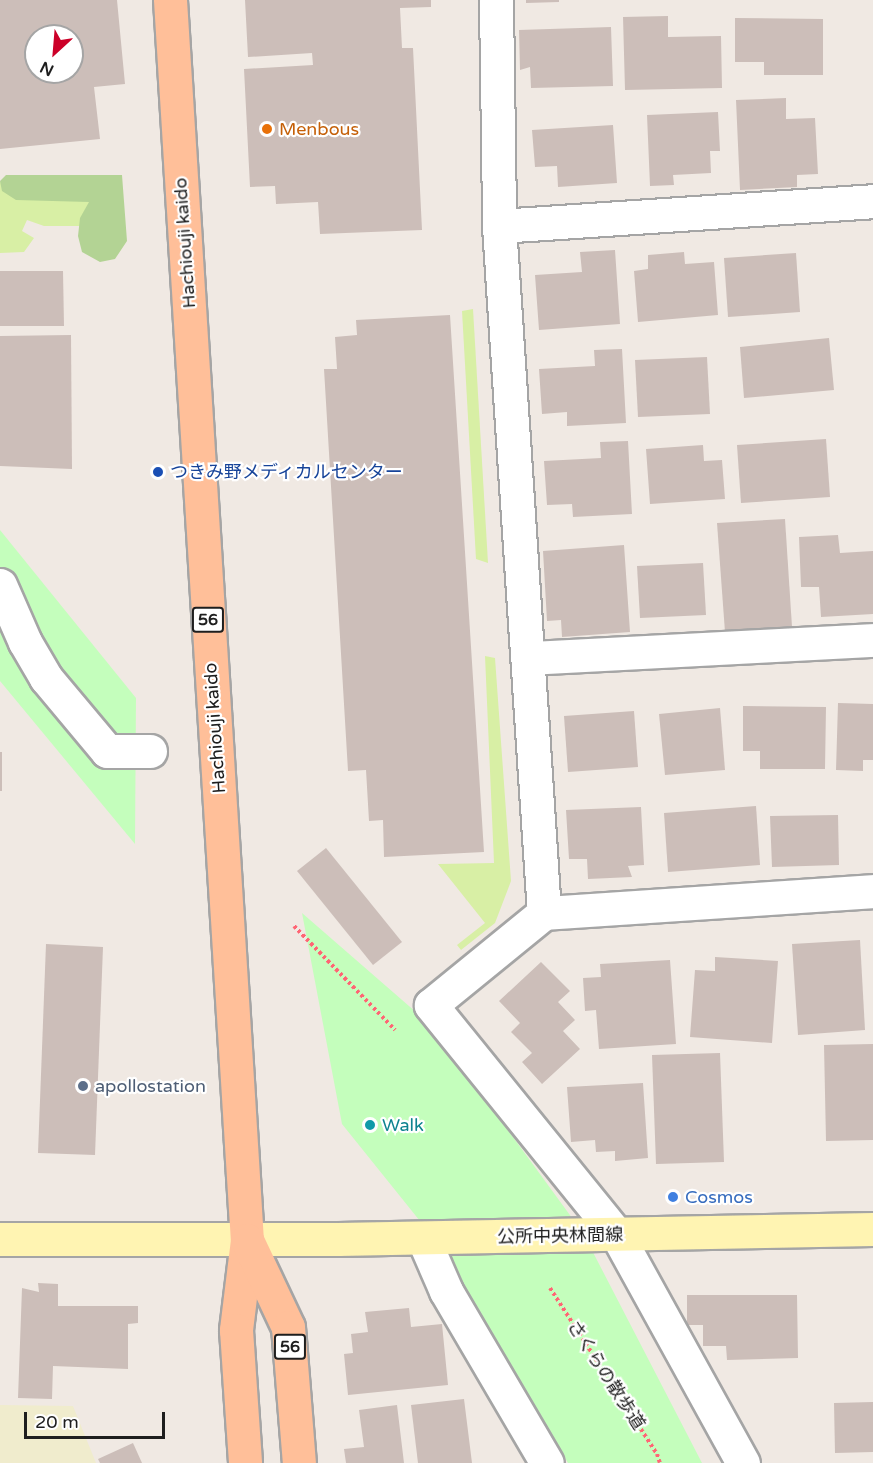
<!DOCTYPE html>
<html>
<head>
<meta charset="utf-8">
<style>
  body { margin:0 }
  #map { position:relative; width:873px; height:1463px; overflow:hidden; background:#f0e9e3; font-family:"Varela Round","Noto Sans JP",sans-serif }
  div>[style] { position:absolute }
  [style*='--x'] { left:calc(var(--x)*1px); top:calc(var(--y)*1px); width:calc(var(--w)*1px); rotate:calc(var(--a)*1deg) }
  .farmland>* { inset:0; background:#f0eccd }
  .grass>* { inset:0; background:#d8efa5 }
  .forest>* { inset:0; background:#b3d394 }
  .park>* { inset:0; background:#c4febc }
  .building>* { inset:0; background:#ccbeb9 }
  .path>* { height:4px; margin-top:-2px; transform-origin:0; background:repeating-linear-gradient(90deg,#ff6574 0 3px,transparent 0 6px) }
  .roads { filter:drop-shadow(2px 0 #a5a5a5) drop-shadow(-2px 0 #a5a5a5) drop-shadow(0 2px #a5a5a5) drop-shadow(0 -2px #a5a5a5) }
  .street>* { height:33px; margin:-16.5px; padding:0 16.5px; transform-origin:16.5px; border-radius:16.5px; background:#fff }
  .secondary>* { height:33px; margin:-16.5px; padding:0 16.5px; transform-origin:16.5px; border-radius:16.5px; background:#fff4b2 }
  .primary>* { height:33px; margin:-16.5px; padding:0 16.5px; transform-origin:16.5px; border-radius:16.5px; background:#ffbf99 }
  .dots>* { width:16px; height:16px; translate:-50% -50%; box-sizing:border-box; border:3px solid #fff; border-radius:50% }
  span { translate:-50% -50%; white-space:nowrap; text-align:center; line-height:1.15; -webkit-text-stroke:4.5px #fff; paint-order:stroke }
  .shield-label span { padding:2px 4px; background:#fff; border:2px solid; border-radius:4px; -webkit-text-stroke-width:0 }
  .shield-label { font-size:16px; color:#1e1e1e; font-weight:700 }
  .food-label { font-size:18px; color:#c56008 }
  .left { translate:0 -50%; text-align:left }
  .street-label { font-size:18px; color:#1e1e1e }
  .transit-label { font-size:18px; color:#164399 }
  .service-label { font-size:18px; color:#4e5e75 }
  .culture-label { font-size:18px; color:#0d838f }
  .shop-label { font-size:18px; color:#366cbe }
  .north { position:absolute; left:24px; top:24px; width:60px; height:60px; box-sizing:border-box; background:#fff; border:2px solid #a5a5a5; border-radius:50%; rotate:206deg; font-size:16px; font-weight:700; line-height:24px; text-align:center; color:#1e1e1e }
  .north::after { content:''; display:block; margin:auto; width:21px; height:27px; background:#cc0028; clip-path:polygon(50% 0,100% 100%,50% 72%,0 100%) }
  .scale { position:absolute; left:24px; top:1412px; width:141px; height:27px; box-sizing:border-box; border:3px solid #1e1e1e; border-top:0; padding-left:8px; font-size:18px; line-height:21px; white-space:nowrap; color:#1e1e1e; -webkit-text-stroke:4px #fff; paint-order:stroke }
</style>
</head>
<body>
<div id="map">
  <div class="farmland">
    <div style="clip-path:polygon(0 1405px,73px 1406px,96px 1463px,0 1463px)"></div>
  </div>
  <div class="grass">
    <div style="clip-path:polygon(0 182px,89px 202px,87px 226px,44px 226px,27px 220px,22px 231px,34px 238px,24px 252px,0 253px)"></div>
    <div style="clip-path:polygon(473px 309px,488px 563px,476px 559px,462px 311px)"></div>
    <div style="clip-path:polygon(485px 656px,495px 658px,511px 881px,495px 923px,461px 950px,457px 945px,485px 923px,438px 864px,494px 863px)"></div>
  </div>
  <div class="forest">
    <div style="clip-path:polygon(6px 175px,122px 175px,127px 241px,115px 259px,100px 262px,82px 252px,78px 236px,80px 218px,89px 202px,16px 200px,2px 191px,0 181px)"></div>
  </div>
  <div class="park">
    <div style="clip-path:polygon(0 530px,136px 698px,135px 844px,0 681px)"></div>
    <div style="clip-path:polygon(302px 913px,432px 1026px,583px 1233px,702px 1463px,568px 1463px,432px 1236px,342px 1124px)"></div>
  </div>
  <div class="building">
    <div style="clip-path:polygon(evenodd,0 0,117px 0,125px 84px,94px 87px,100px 139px,0 149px,0 0,36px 36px,72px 36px,72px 72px,36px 72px,36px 36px)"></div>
    <div style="clip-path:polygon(245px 0,431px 0,431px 7px,400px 8px,402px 48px,413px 48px,422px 230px,320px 234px,318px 202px,276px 204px,275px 186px,250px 187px,244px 69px,313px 65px,312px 53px,248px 57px)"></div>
    <div style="clip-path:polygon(526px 0,559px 0,559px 2px,526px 3px)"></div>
    <div style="clip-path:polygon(668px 16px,668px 37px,721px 36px,722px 88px,625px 90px,623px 17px)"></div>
    <div style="clip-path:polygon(735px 18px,823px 19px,823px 75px,764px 75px,764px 62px,735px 62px)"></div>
    <div style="clip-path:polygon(611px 27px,613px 86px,531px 88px,530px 67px,520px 70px,519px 30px)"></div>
    <div style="clip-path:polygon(786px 98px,786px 119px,815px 118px,818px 174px,797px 175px,797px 187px,740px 190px,736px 100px)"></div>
    <div style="clip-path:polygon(718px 112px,720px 151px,710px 151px,711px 173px,673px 175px,674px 185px,650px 186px,647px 115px)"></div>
    <div style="clip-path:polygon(613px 125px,617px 183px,558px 187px,557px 166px,535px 167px,532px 130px)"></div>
    <div style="clip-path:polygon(615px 250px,620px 324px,539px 330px,535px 275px,582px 272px,580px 252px)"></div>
    <div style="clip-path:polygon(684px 252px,685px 264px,714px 262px,718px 315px,638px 322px,634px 271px,648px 269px,648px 255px)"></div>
    <div style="clip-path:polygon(796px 253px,800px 312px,728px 317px,724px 258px)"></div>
    <div style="clip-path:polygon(0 271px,63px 271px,64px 326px,0 326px)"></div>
    <div style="clip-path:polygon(450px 315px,484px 852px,384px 857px,383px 820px,369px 821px,366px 770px,348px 771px,324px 369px,337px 369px,335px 337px,357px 335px,356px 320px)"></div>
    <div style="clip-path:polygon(71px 335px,72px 469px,0 466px,0 336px)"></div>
    <div style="clip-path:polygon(829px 338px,834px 390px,744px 398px,740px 347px)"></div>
    <div style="clip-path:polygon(622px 349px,626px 423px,567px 426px,567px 412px,542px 414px,539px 369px,595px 366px,594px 350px)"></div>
    <div style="clip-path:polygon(707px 357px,710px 414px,638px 417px,635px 360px)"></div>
    <div style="clip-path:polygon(826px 439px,830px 497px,741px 503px,737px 445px)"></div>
    <div style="clip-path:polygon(628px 441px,632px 514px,573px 517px,572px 504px,547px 505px,544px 461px,601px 458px,600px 442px)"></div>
    <div style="clip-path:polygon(703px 445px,704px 461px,722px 460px,725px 499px,650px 504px,646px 449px)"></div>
    <div style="clip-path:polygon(785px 519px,792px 627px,725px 632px,717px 523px)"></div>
    <div style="clip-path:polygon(838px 535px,840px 553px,873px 551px,873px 614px,821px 617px,819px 587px,801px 587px,799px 537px)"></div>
    <div style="clip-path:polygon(624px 545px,630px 632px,562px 637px,561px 620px,547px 621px,543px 551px)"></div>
    <div style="clip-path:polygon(703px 563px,706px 615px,640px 618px,637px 566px)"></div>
    <div style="clip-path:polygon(838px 703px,873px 704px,873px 760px,863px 760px,863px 771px,836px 770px)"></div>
    <div style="clip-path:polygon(743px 706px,826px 707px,825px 769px,760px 769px,760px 751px,743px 751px)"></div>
    <div style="clip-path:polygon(720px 708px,725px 770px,665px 775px,659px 714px)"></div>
    <div style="clip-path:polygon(634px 711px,638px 767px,568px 772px,564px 716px)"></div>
    <div style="clip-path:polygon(0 752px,2px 752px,2px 791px,0 791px)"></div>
    <div style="clip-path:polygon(756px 806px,760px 865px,668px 872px,664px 813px)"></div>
    <div style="clip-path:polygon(641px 807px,644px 865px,628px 866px,632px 877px,588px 879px,587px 859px,569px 859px,566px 810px)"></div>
    <div style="clip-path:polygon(838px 815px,839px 865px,772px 867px,770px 816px)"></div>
    <div style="clip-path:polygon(326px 848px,402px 942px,373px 965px,297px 871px)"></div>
    <div style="clip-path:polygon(860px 940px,865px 1030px,798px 1035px,792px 944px)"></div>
    <div style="clip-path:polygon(46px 944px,103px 947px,95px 1155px,38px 1153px)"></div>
    <div style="clip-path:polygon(715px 957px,778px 961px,772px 1043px,690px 1037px,695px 970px,715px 971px)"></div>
    <div style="clip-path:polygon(670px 960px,676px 1044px,599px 1049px,596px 1010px,585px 1011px,583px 978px,601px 977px,600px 964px)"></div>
    <div style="clip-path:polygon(541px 962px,570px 991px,558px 1002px,575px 1020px,563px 1031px,580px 1049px,542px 1084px,522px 1062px,532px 1053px,511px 1032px,520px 1023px,499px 1001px)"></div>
    <div style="clip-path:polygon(873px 1044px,873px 1140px,826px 1141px,824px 1045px)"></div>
    <div style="clip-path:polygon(720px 1053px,724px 1162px,656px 1164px,652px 1055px)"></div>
    <div style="clip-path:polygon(643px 1083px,648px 1158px,615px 1161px,615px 1151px,596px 1152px,595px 1140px,571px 1142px,567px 1087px)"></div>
    <div style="clip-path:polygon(38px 1283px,58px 1284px,58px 1306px,138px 1306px,138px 1323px,128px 1324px,128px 1369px,53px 1366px,52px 1399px,18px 1398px,22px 1288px,39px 1292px)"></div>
    <div style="clip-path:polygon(687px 1295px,797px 1295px,798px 1358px,727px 1360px,726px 1346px,703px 1346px,703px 1325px,687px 1325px)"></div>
    <div style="clip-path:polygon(409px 1308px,411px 1327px,442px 1324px,448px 1385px,348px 1395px,344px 1354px,353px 1353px,351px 1334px,368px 1332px,365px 1312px)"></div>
    <div style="clip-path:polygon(464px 1399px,472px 1463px,418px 1463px,411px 1405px)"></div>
    <div style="clip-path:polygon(873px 1402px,873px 1452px,835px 1453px,834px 1403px)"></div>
    <div style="clip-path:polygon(397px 1405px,404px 1463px,346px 1463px,344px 1449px,364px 1447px,359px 1410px)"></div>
    <div style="clip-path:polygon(133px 1443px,142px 1463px,100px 1463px,98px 1459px)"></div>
  </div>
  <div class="path">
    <div style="--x:294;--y:926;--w:145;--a:45.8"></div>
    <div style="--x:550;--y:1288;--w:197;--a:57.2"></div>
    <div style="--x:657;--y:1454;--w:9;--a:72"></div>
  </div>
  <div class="roads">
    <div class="street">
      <div style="--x:496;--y:0;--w:226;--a:89.2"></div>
      <div style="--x:499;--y:226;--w:688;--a:86.25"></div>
      <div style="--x:499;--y:226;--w:375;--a:-3.8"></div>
      <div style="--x:0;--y:585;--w:62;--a:66.3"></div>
      <div style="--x:25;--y:642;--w:42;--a:59.7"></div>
      <div style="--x:46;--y:678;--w:95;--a:50.1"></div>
      <div style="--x:107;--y:751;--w:43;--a:0"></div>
      <div style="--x:529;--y:658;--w:344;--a:-3"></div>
      <div style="--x:423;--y:1238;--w:58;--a:66.5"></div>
      <div style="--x:446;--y:1291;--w:199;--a:59.6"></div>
      <div style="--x:743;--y:1463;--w:260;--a:-118.9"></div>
      <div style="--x:617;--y:1235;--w:296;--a:-129"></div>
      <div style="--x:431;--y:1005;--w:146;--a:-39.2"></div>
      <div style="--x:544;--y:913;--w:330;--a:-3.8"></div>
    </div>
    <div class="secondary">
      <div style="--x:0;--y:1239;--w:338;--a:0"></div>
      <div style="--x:338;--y:1239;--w:535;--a:-1.07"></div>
    </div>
    <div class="primary">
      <div style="--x:170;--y:0;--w:1242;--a:86.45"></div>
      <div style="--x:247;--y:1240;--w:91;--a:97"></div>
      <div style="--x:236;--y:1330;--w:133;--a:86.1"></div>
      <div style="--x:247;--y:1240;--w:96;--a:64.8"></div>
      <div style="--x:288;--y:1327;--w:136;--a:85.4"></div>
    </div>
  </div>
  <div class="dots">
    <div style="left:267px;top:129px;background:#e8710a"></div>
    <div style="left:158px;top:472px;background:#1a4fb4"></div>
    <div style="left:83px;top:1086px;background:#5c6f8a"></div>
    <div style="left:370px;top:1125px;background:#0f9aa8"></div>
    <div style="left:673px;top:1197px;background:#3f7fe0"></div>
  </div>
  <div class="shield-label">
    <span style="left:208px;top:620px">56</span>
    <span style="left:290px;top:1347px">56</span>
  </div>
  <div class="food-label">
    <span class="left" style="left:279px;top:129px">Menbous</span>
  </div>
  <div class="street-label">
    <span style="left:185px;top:243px;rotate:-94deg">Hachiouji kaido</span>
    <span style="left:215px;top:728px;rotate:-94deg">Hachiouji kaido</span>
    <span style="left:560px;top:1236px;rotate:-1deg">公所中央林間線</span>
    <span style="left:606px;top:1375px;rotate:57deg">さくらの散歩道</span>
  </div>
  <div class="transit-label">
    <span class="left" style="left:170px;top:472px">つきみ野メディカルセンター</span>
  </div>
  <div class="service-label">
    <span class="left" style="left:95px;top:1086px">apollostation</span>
  </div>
  <div class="culture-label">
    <span class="left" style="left:382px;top:1125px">Walk</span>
  </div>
  <div class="shop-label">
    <span class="left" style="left:685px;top:1197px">Cosmos</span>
  </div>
  <div class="north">N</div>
  <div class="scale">20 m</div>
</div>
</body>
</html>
